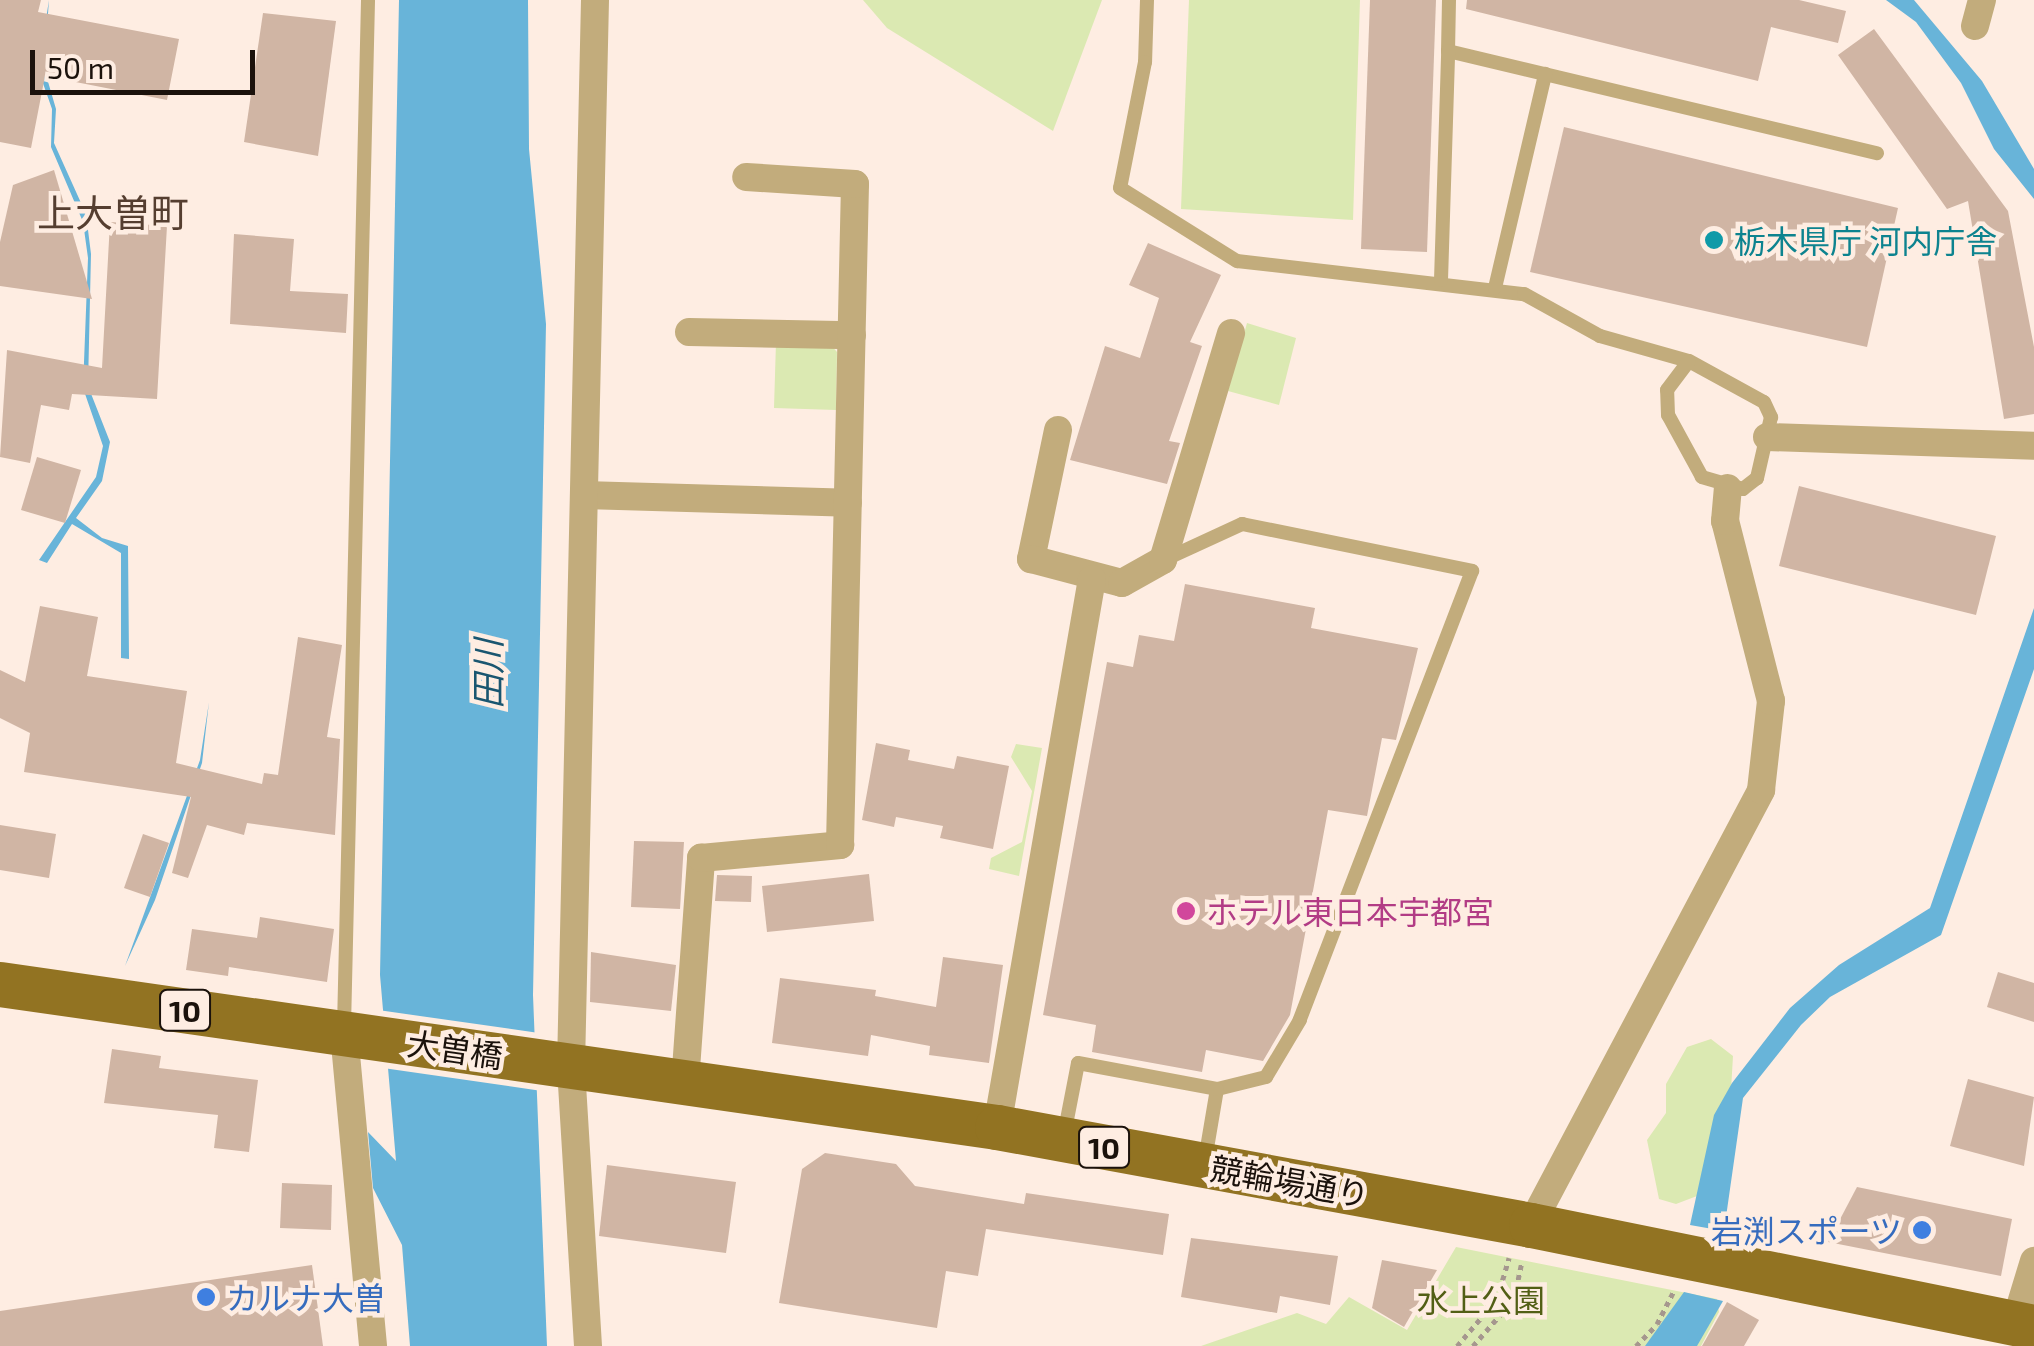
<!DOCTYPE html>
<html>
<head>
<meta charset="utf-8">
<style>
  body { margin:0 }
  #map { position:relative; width:2034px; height:1346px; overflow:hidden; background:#feede2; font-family:"Exo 2","Noto Sans JP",sans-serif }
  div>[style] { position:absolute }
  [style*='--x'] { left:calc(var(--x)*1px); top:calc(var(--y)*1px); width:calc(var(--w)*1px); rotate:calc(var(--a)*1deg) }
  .green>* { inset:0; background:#dbe9b2 }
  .water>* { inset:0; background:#68b4d9 }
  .pier>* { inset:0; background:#feede2 }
  .building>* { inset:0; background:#d0b5a4 }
  .path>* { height:5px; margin-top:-2.5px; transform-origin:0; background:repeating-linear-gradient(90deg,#a5978e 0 5px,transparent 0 10px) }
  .lane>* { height:14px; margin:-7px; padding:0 7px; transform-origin:7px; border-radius:7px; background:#c2ac7c }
  .street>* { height:28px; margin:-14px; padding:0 14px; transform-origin:14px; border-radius:14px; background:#c2ac7c }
  .primary>* { height:45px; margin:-22.5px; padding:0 22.5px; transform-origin:22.5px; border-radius:22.5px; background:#927322 }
  .dots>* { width:28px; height:28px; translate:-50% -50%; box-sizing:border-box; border:5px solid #feede2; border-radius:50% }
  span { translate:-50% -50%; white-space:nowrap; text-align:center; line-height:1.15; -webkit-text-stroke:9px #feede2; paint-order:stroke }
  .shield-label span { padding:2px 8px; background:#feede2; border:2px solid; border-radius:8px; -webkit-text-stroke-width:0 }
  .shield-label { font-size:30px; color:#1b120c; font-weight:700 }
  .culture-label { font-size:32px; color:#0d838f }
  .left { translate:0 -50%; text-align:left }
  .hotel-label { font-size:32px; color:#b23c85 }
  .street-label { font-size:32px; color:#1b120c }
  .shop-label { font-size:32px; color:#366cbe }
  .right { translate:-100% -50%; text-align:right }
  .park-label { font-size:32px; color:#525f15 }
  .water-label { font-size:35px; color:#1a5670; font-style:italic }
  .quarter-label { font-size:38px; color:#553e30 }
  .scale { position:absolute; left:30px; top:50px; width:225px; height:45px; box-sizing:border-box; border:5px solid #1b120c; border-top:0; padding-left:12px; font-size:30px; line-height:35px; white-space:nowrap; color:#1b120c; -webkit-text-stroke:8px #feede2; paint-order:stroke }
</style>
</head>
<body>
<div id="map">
  <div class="green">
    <div style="clip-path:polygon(863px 0,1102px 0,1053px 131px,887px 28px)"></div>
    <div style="clip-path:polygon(1189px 0,1360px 0,1353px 220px,1181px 209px)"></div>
    <div style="clip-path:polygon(1247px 323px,1296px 338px,1279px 405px,1228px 391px)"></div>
    <div style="clip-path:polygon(776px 342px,830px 344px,837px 352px,836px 410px,774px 408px)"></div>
    <div style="clip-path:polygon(1016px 744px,1042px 748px,1019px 876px,989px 869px,991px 858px,1022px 842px,1032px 791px,1011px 757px)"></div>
    <div style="clip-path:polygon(1711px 1039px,1733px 1056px,1731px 1090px,1697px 1196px,1676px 1204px,1659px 1199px,1647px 1140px,1666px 1113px,1666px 1084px,1687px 1047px)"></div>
    <div style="clip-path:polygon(1456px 1247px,1717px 1299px,1719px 1312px,1701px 1346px,1201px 1346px,1297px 1313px,1326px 1324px,1349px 1297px,1407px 1330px)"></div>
  </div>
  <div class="water">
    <div style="clip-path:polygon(49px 0,44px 68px,56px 109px,54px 143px,86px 214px,91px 254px,88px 386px,110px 442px,102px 481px,76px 518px,102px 538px,128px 546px,129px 659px,121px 658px,121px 553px,72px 524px,47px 563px,39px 560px,96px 477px,103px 446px,83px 388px,88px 258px,83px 222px,51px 147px,52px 109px,38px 69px)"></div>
    <div style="clip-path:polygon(399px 0,528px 0,529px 149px,546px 324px,533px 995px,547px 1346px,410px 1346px,402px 1245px,373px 1188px,368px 1132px,396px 1161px,380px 975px)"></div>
    <div style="clip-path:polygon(1886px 0,1914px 0,1982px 81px,2034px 169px,2034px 199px,1994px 149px,1961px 83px,1916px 22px)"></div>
    <div style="clip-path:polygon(2034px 608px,2034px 669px,1941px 935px,1830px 997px,1801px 1025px,1743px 1098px,1724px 1231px,1690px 1225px,1714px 1115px,1732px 1083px,1790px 1008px,1839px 965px,1930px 908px)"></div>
    <div style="clip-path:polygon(209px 702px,202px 763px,155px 900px,125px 966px,200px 760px)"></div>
    <div style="clip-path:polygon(1684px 1292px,1723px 1301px,1697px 1346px,1645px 1346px)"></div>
  </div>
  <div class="pier">
    <div style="clip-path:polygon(378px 1010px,539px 1033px,542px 1091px,383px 1068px)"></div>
  </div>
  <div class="building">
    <div style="clip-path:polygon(0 0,41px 0,38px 12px,179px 39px,167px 100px,45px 76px,31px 148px,0 142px)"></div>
    <div style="clip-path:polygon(1370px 0,1436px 0,1427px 252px,1361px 249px)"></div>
    <div style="clip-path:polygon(1467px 0,1799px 0,1846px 11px,1838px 43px,1771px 27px,1758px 81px,1466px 9px)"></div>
    <div style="clip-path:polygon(263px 13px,336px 21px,318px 156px,244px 142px)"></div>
    <div style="clip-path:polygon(1874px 29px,2008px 211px,2034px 347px,2034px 414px,2004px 419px,1968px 201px,1947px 209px,1838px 55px)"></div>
    <div style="clip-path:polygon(1564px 127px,1898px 208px,1867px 347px,1530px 272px)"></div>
    <div style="clip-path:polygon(54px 170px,92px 299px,0 286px,0 242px,13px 185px)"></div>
    <div style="clip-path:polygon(110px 222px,167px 226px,157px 399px,72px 394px,69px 410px,41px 405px,30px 463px,0 457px,7px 350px,102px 368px)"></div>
    <div style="clip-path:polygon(234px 234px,294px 239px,290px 291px,348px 294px,346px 333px,230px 324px)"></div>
    <div style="clip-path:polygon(1148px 243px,1221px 275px,1190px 342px,1202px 346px,1169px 441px,1180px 443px,1167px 484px,1070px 460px,1105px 346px,1140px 358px,1159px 298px,1129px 285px)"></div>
    <div style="clip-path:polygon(37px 457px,81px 470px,65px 523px,21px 510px)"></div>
    <div style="clip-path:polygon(1799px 486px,1996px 536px,1976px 615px,1779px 566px)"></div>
    <div style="clip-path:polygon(1185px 584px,1315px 608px,1311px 628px,1418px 648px,1396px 740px,1382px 738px,1367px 816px,1328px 810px,1290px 1015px,1263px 1061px,1206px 1050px,1202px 1072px,1092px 1052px,1096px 1025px,1043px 1015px,1107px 662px,1133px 667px,1139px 635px,1174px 641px)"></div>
    <div style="clip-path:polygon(40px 606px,98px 617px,87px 676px,187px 691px,176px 763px,262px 784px,264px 773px,278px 775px,298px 637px,342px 645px,327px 737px,340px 739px,335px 835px,247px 823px,244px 835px,207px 825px,188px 878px,172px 873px,191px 797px,24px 772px,30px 733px,0 718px,0 670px,25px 682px)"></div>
    <div style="clip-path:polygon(876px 743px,910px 750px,908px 760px,954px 769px,957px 756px,1009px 766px,993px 849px,940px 838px,943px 826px,896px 817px,894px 827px,862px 820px)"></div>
    <div style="clip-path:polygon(0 825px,56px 834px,49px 878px,0 870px)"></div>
    <div style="clip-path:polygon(143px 834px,169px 843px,150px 897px,124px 888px)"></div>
    <div style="clip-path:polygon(634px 841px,684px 842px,680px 909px,631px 907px)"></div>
    <div style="clip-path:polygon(869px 874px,874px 921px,767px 932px,762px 886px)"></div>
    <div style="clip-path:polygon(717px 875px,752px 876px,751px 902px,715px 901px)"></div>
    <div style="clip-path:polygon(260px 917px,334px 929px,327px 982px,229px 967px,228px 976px,186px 970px,192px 929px,257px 938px)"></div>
    <div style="clip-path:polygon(591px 952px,676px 965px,671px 1011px,590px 1002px)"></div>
    <div style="clip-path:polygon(943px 957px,1003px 965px,989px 1063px,929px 1055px,930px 1046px,871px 1035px,868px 1056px,772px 1043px,780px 978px,876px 990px,875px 996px,936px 1007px)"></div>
    <div style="clip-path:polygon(1998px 972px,2034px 983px,2034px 1022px,1987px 1007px)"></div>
    <div style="clip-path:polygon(112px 1049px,161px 1056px,159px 1068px,258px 1080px,249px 1152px,214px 1148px,218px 1115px,104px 1103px)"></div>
    <div style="clip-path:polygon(1968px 1079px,2034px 1097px,2024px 1166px,1950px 1146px)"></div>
    <div style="clip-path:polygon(825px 1153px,896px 1164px,915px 1186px,1024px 1204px,1026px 1193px,1169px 1214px,1163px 1255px,986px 1229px,978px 1276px,946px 1271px,937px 1328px,779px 1303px,802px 1169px)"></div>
    <div style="clip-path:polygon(607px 1165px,736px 1182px,726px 1253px,599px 1236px)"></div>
    <div style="clip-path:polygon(282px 1183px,332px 1185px,331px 1230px,280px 1228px)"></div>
    <div style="clip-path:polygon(1857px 1187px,2012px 1219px,2001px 1276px,1828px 1242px)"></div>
    <div style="clip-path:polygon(1191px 1238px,1338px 1256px,1330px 1305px,1280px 1296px,1277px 1313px,1181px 1297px)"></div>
    <div style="clip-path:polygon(1382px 1260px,1437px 1270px,1404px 1327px,1372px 1308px)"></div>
    <div style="clip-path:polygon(312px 1265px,323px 1346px,0 1346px,0 1311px)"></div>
    <div style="clip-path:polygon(1727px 1302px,1759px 1320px,1744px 1346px,1702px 1346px)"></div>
  </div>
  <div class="path">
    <div style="--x:1457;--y:1346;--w:62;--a:-49.6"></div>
    <div style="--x:1497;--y:1299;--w:43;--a:-73.7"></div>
    <div style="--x:1473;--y:1346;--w:62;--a:-48.9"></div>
    <div style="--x:1514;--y:1299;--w:38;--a:-78"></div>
    <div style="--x:1636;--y:1346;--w:30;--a:-46"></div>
    <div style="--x:1657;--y:1324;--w:37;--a:-63"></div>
  </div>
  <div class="lane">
    <div style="--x:1147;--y:0;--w:62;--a:91.8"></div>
    <div style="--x:1145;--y:62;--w:128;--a:101.2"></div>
    <div style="--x:1120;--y:188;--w:138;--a:32"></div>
    <div style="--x:1237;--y:261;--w:289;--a:6.6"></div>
    <div style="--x:1524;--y:294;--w:87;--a:28.9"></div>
    <div style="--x:1600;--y:336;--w:92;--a:15.7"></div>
    <div style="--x:1449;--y:0;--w:51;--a:91.1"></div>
    <div style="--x:1448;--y:51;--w:441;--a:13.4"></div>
    <div style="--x:1441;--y:280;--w:229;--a:-88.2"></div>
    <div style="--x:1495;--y:288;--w:220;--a:-76.8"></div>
    <div style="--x:1689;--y:361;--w:85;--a:28.7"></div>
    <div style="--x:1764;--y:402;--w:17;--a:65"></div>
    <div style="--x:1771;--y:417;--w:63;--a:102.9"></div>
    <div style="--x:1757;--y:478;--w:18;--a:142"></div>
    <div style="--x:1743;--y:489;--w:43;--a:-163.7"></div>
    <div style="--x:1702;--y:477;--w:71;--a:-118.7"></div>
    <div style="--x:1668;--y:415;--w:25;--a:-92"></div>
    <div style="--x:1667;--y:390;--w:36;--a:-53"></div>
    <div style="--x:1166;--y:559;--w:84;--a:-24.7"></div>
    <div style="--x:1242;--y:524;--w:235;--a:11.5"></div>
    <div style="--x:1472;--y:571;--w:481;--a:111"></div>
    <div style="--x:1300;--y:1020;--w:66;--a:120.8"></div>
    <div style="--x:1266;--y:1077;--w:50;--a:166.2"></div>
    <div style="--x:1217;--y:1089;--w:72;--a:99.6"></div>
    <div style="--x:344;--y:1027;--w:1027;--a:-88.66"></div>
    <div style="--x:1064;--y:1135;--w:73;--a:-79"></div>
    <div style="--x:1078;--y:1063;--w:141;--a:10.6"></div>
  </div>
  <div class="street">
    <div style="--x:1975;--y:26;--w:27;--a:-75"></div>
    <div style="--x:689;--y:332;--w:163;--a:1.1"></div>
    <div style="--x:1058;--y:430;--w:132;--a:101.8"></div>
    <div style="--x:1031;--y:559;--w:94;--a:14.8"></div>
    <div style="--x:1122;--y:583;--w:47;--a:-29.3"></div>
    <div style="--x:1163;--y:560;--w:237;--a:-73.3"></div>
    <div style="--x:1767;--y:437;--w:267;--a:1.9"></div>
    <div style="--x:584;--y:495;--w:264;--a:1.7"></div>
    <div style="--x:344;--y:1033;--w:314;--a:84.7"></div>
    <div style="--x:685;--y:1083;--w:226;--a:-85.9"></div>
    <div style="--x:701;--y:858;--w:140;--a:-5.3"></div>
    <div style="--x:840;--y:845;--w:661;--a:-88.7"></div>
    <div style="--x:855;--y:184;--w:109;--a:-176.3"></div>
    <div style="--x:997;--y:1127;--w:556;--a:-80.17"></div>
    <div style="--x:1531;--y:1225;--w:492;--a:-62.1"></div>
    <div style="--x:1761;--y:790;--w:90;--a:-83.6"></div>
    <div style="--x:1771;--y:701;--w:186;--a:-104.3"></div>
    <div style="--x:1725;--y:521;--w:33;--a:-85"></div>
    <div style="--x:2015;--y:1323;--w:65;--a:-73"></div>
    <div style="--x:588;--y:1346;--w:281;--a:-93.5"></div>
    <div style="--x:571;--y:1066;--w:1066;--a:-88.71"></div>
  </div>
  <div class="primary">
    <div style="--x:0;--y:984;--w:1007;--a:8.16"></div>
    <div style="--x:997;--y:1127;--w:543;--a:10.4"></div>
    <div style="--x:1531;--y:1225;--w:513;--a:11.46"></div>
  </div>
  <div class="dots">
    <div style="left:1714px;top:240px;background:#0f9aa8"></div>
    <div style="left:1186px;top:911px;background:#d1479c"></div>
    <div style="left:1922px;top:1230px;background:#3f7fe0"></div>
    <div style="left:206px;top:1297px;background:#3f7fe0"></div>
  </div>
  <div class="shield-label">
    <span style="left:185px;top:1010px">10</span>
    <span style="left:1104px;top:1147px">10</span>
  </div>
  <div class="culture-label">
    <span class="left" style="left:1734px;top:240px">栃木県庁 河内庁舎</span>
  </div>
  <div class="hotel-label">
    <span class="left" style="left:1206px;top:911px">ホテル東日本宇都宮</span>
  </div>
  <div class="street-label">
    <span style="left:455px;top:1049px;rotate:8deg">大曽橋</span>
    <span style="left:1290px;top:1181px;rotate:10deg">競輪場通り</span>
  </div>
  <div class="shop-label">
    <span class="right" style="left:1902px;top:1230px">岩渕スポーツ</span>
    <span class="left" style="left:226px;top:1297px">カルナ大曽</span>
  </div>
  <div class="park-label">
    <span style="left:1481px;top:1299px">水上公園</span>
  </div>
  <div class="water-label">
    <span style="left:487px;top:674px;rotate:-90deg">田川</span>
  </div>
  <div class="quarter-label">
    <span style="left:113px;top:213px">上大曽町</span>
  </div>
  <div class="scale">50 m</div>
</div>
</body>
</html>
